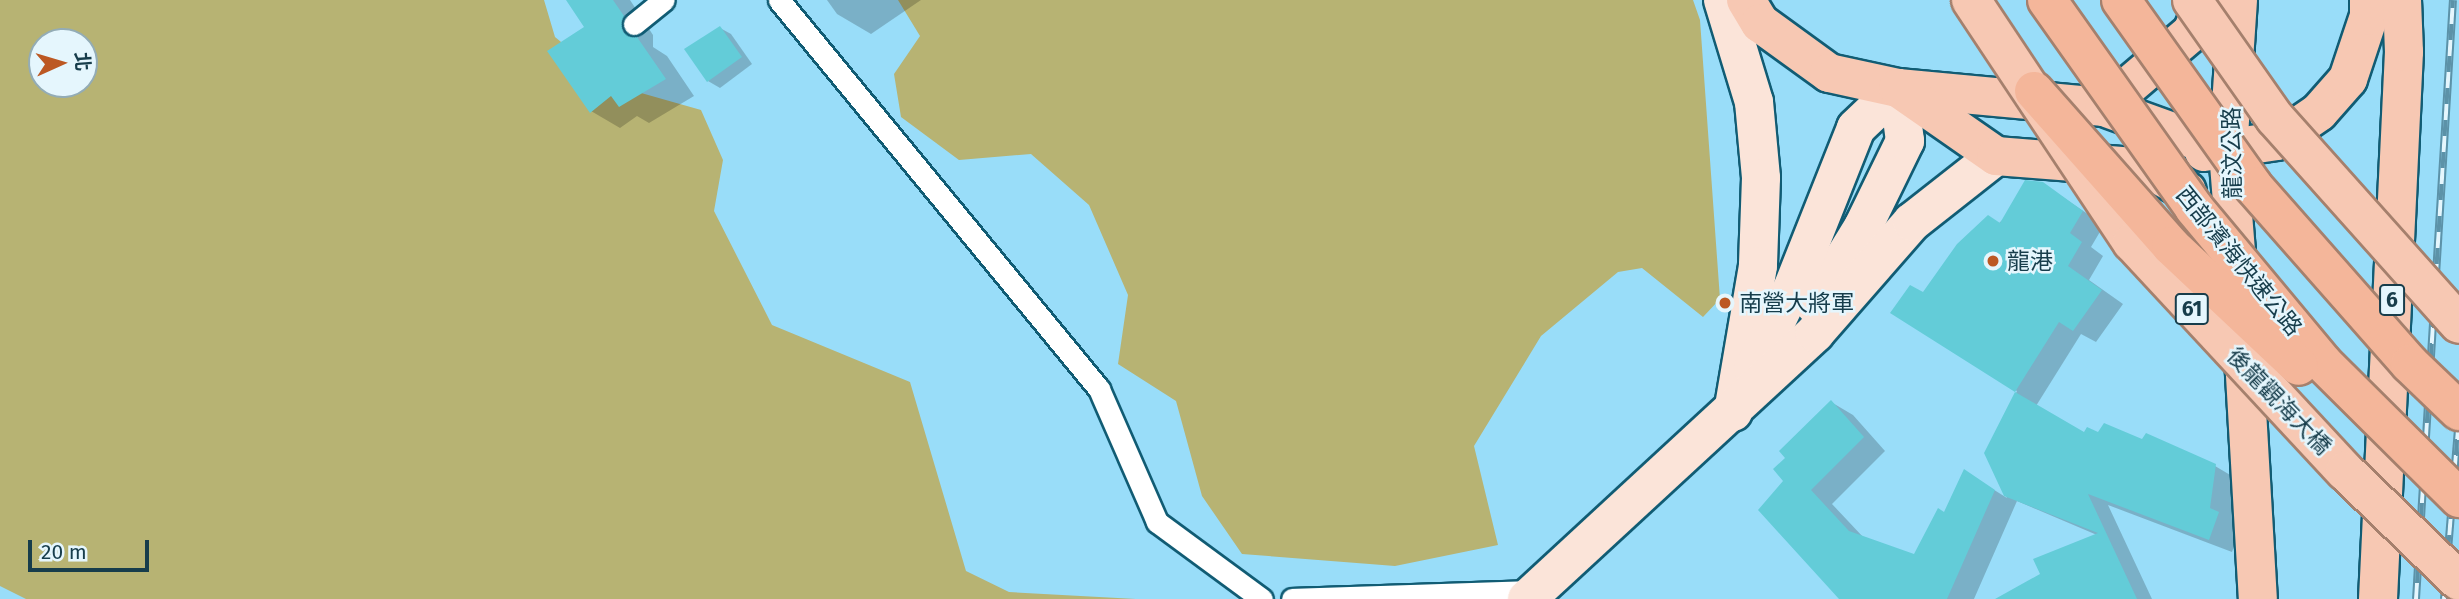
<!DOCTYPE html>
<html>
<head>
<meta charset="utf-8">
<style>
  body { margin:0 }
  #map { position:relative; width:2459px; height:599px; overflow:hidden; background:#99ddf9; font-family:"Fira Sans","Noto Sans TC",sans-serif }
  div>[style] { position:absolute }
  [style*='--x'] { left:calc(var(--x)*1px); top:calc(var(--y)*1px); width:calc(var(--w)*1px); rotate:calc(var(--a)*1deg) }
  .green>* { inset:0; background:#b7b373 }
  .shadow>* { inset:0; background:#0003 }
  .building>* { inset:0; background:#63ccd8 }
  .roads { filter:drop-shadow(2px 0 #115c74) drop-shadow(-2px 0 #115c74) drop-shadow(0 2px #115c74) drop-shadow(0 -2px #115c74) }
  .service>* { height:21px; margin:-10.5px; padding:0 10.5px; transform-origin:10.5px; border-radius:10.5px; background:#fff }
  .secondary>* { height:38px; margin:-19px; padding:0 19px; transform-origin:19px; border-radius:19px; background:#fbe4d9 }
  .primary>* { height:38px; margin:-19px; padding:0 19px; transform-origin:19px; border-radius:19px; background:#f7c8b3 }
  .rail>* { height:8px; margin-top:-4px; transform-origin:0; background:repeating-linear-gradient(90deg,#e5f6fd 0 16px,#5c92a8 0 32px); box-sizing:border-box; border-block:2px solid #5c92a8 }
  .bridges { filter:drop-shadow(2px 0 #a5806d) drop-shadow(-2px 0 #a5806d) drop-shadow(0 2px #a5806d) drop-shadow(0 -2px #a5806d) }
  .primary-bridge>* { height:38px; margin:-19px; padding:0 19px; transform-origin:19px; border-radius:19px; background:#f7c8b3 }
  .trunk-bridge>* { height:38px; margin:-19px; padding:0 19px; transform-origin:19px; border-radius:19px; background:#f4b69a }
  .dots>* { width:19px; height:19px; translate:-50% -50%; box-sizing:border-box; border:4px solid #e5f6fd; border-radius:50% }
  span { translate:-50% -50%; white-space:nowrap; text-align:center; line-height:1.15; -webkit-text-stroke:5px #e5f6fd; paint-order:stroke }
  .shield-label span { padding:2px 5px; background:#e5f6fd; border:2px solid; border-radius:5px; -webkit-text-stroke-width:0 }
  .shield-label { font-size:21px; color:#173d4b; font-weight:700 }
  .street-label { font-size:23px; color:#173d4b }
  .poi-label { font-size:23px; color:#173d4b }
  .left { translate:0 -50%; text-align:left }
  .north { position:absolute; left:28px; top:28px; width:70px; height:70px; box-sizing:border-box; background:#e5f6fd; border:2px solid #93acb6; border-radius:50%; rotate:86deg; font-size:19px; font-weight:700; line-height:28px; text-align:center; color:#173d4b }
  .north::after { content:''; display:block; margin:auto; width:24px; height:32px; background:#bc5823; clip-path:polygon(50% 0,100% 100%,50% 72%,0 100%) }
  .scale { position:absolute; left:28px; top:540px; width:121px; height:32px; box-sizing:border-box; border:4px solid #173d4b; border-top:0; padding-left:9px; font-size:21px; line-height:24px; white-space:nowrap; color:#173d4b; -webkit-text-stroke:5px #e5f6fd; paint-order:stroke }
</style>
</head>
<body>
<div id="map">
  <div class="green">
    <div style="clip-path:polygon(evenodd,0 0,544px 0,555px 37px,613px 85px,701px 110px,723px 160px,714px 211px,772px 325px,910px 382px,966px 571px,1009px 592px,1136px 599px,26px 599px,0 586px,0 0,42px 42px,84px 42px,84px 84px,42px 84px,42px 42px)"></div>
    <div style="clip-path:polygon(898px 0,1693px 0,1700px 20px,1720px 299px,1703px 317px,1642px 268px,1618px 272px,1541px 336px,1474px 446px,1498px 545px,1395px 566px,1242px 554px,1202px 496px,1176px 401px,1118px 364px,1128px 295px,1089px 205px,1031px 154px,959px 160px,901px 117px,894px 74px,920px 36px)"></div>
  </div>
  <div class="shadow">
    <div style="clip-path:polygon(568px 0,630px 0,653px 35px,653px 47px,667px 56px,694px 96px,649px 123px,637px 116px,620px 128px,591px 111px,587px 28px)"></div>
    <div style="clip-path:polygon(827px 0,921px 0,871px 34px,837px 14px)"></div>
    <div style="clip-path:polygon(720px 28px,731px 34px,752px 64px,720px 88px,708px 81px)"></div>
    <div style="clip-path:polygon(2042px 183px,2104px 225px,2091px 247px,2103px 256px,2089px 280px,2123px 304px,2096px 342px,2081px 334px,2036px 406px,2085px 435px,2143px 441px,2215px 466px,2237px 479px,2232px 521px,2241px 526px,2232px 552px,2108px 505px,2152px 599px,2016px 599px,2097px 535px,2017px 501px,1974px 599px,1841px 599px,1786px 481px,1787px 458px,1831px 402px,1853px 415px,1885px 451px,1832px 504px,1864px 538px,1914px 556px,1945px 514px,1964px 471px,2007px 498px,1986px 453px,2017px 391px,1893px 312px,1923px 294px)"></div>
  </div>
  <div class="building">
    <div style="clip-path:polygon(566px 0,613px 0,624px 16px,623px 32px,637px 37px,666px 79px,619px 107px,611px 96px,590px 113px,547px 51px,584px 27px)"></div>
    <div style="clip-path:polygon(720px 26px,742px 57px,707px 82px,684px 49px)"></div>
    <div style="clip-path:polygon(2025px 180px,2043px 182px,2083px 211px,2070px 233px,2082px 242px,2068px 266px,2102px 290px,2073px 331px,2059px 322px,2015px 392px,1890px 313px,1910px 285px,1923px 292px,1957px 244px,1988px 215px,2000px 223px)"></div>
    <div style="clip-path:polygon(2015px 392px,2084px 432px,2087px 427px,2098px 432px,2104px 423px,2142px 439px,2146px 433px,2216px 464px,2210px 508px,2219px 512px,2209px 540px,2088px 494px,2137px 599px,1995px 599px,2040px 574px,2033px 559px,2098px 533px,2004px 496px,1984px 453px)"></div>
    <div style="clip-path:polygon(1831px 400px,1864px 437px,1811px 490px,1849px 531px,1914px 554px,1938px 508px,1944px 512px,1964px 469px,1995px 490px,1947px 599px,1839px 599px,1758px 510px,1783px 481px,1773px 469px,1785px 458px,1779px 451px)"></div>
  </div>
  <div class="roads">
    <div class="service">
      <div style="--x:779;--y:0;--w:504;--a:50.56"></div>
      <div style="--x:1099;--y:389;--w:145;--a:66.4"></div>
      <div style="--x:1157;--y:522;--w:130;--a:36.3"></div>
      <div style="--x:634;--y:24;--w:38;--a:-39"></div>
      <div style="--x:1292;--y:599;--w:245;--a:-1.9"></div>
    </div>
    <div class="secondary">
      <div style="--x:1723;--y:0;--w:107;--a:73.1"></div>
      <div style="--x:1754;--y:102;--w:76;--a:84.7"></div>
      <div style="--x:1761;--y:178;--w:88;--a:92"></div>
      <div style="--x:1758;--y:266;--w:148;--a:99.7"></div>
      <div style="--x:1815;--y:305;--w:92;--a:-58.4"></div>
      <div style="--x:1863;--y:227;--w:96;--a:-64"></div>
      <div style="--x:1905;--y:141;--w:53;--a:-97.5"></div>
      <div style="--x:1753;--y:369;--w:89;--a:-64"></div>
      <div style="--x:1792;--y:289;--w:173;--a:-68.3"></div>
      <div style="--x:1856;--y:128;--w:58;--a:-43.6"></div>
      <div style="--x:1527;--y:599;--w:392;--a:-42.7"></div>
      <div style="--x:1815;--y:333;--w:147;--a:-48.9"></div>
      <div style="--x:1912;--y:222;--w:107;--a:-38.2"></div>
    </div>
    <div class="primary">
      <div style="--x:1746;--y:0;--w:27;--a:59"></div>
      <div style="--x:1760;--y:23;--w:85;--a:35.9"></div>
      <div style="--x:1829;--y:73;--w:71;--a:12.3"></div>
      <div style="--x:1898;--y:88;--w:207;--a:5.3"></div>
      <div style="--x:2104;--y:107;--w:116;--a:-40.4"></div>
      <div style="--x:2192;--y:32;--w:35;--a:-68"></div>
      <div style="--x:2238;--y:0;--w:152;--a:93.8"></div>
      <div style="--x:2228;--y:152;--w:125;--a:85.4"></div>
      <div style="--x:1898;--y:88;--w:119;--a:34.8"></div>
      <div style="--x:1996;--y:156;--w:151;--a:4.5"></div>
      <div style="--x:2147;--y:168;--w:46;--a:29.9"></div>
      <div style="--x:2109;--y:109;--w:127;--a:19.9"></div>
      <div style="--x:2228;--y:152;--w:16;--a:75"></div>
      <div style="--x:2204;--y:152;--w:74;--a:-8.6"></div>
      <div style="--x:2277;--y:141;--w:51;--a:-34.6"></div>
      <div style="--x:2319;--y:112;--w:44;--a:-48.7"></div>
      <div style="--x:2348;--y:79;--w:66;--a:-71.6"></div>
      <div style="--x:2369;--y:16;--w:16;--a:-90"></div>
      <div style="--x:2243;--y:341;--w:258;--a:86.7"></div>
      <div style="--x:2378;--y:599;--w:548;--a:-87.28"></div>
      <div style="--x:2404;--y:52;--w:52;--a:-92.2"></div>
    </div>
  </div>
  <div class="rail">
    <div style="--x:2416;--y:599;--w:600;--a:-86.47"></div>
    <div style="--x:2444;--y:599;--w:185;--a:-85.3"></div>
  </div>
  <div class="bridges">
    <div class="primary-bridge">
      <div style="--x:1971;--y:0;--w:291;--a:56.4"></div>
      <div style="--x:2132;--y:242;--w:313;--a:47.1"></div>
      <div style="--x:2345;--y:471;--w:158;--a:44"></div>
      <div style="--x:2192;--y:0;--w:144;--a:54.9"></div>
      <div style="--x:2275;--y:118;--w:276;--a:48.2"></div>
    </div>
    <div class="trunk-bridge">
      <div style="--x:2047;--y:0;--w:255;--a:54.7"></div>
      <div style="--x:2194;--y:208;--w:202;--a:50.2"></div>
      <div style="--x:2323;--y:363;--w:192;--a:44.8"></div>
      <div style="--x:2121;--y:0;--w:228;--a:54.6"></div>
      <div style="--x:2253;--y:186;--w:237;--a:48.6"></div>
      <div style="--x:2410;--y:364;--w:68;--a:43.8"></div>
      <div style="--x:2034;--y:91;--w:207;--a:48.5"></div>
      <div style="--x:2171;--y:246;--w:175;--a:43.2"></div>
    </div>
  </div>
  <div class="dots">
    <div style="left:1993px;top:261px;background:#bc5823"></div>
    <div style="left:1725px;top:303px;background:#bc5823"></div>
  </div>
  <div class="shield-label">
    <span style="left:2392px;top:300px">6</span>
    <span style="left:2192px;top:309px">61</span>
  </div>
  <div class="street-label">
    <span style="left:2232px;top:153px;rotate:-91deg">龍汶公路</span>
    <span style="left:2239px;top:261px;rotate:51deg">西部濱海快速公路</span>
    <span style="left:2279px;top:401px;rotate:46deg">後龍觀海大橋</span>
  </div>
  <div class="poi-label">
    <span class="left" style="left:2007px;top:261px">龍港</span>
    <span class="left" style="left:1739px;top:303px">南營大將軍</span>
  </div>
  <div class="north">北</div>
  <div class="scale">20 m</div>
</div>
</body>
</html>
